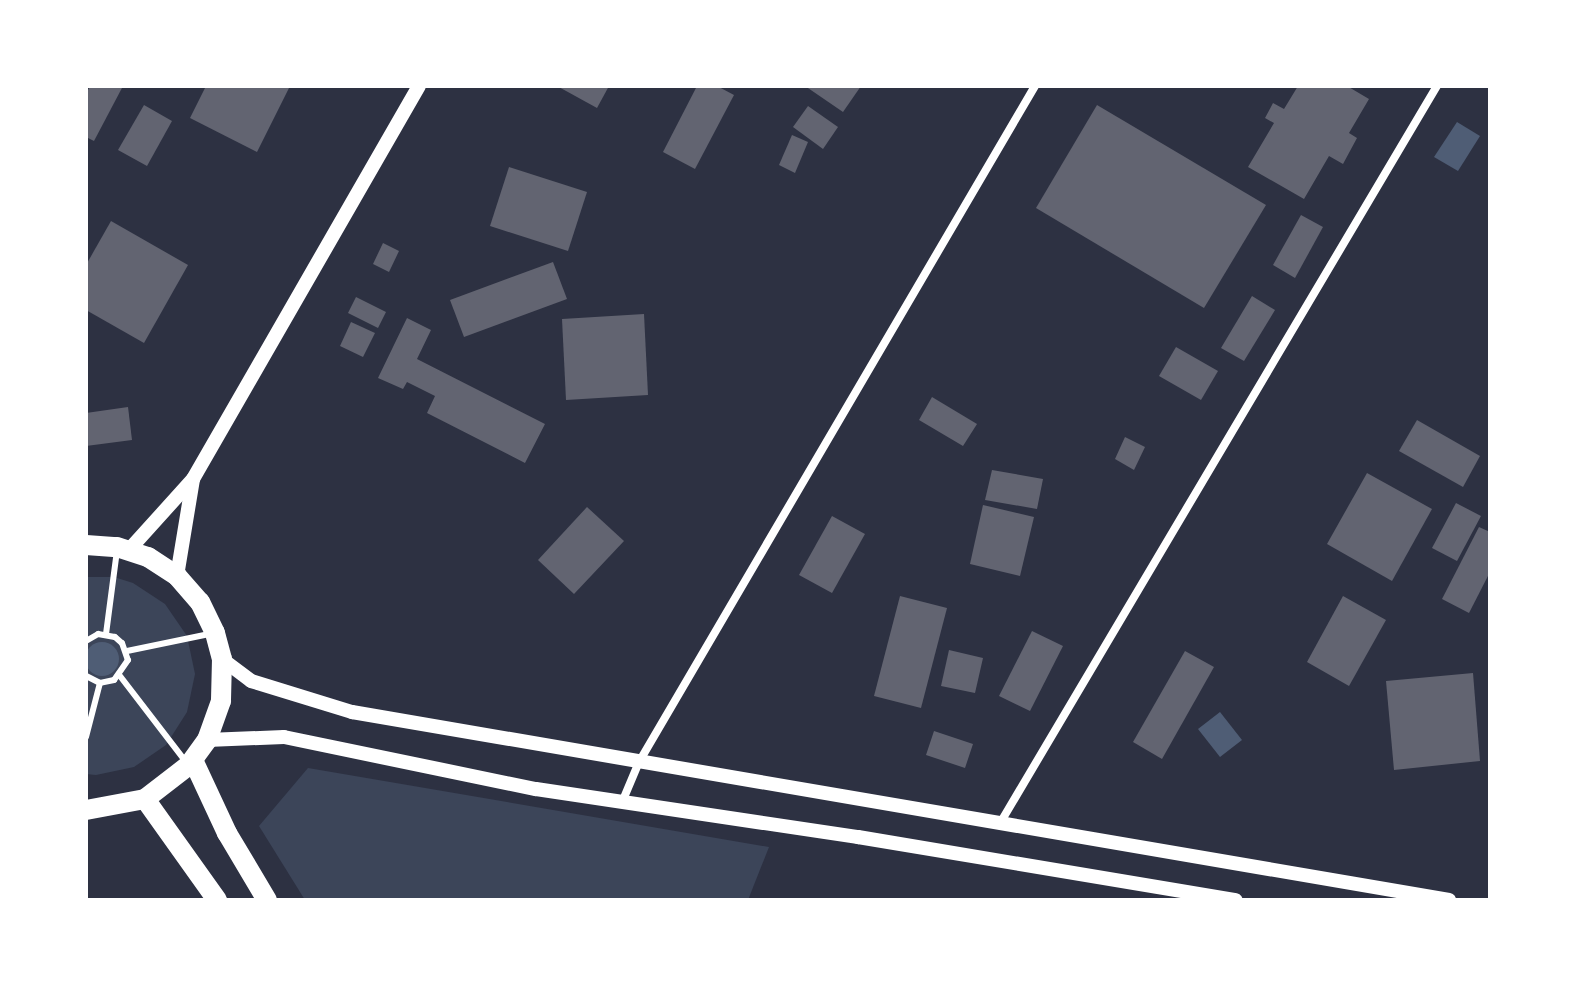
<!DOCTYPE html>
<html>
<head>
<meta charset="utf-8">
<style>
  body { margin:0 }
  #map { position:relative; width:1576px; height:986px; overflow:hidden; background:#2d3142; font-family:"Space Grotesk",sans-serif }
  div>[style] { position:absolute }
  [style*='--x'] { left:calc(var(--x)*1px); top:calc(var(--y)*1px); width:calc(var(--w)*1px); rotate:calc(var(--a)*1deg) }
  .green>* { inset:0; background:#3c4559 }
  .water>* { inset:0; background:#4f5d75 }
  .round { border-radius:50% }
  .building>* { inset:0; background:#626471 }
  .service>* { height:6px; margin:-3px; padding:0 3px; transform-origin:3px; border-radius:3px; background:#fff }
  .minor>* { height:8px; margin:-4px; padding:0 4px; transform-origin:4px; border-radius:4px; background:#fff }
  .tertiary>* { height:14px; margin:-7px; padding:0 7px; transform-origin:7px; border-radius:7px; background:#fff }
  .primary>* { height:20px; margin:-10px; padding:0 10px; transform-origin:10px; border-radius:10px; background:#fff }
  span { translate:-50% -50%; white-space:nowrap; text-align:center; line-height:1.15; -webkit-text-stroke:8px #fff; paint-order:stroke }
  .frame { position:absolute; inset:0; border:88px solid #fff; pointer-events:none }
</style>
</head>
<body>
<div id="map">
  <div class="green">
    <div style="clip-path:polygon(86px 577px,114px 577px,133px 583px,165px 604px,187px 636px,195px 674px,187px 712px,166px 745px,134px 767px,96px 775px,86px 774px)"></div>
    <div style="clip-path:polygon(308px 768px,769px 847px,748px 900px,305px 900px,259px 826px)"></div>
  </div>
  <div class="water">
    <div style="clip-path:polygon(1457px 122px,1480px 136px,1458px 171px,1434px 157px)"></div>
    <div class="round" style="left:85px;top:642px;width:34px;height:34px"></div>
    <div style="clip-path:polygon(1220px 712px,1242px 740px,1220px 757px,1198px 729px)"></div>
  </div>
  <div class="building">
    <div style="clip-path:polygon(90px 86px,123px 86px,94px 141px,86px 137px,86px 94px)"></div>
    <div style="clip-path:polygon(206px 86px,290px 86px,257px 152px,190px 118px)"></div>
    <div style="clip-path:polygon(557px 86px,609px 86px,597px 108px)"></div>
    <div style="clip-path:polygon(697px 86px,717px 86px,734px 95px,695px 169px,663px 152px)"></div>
    <div style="clip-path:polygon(805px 86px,861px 86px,843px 112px)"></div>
    <div style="clip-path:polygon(1298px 86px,1347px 86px,1369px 99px,1349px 133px,1357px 138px,1343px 164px,1329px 156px,1304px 199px,1248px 167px,1274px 123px,1265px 118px,1273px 103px,1284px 109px)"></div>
    <div style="clip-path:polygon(144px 105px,172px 121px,147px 166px,118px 150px)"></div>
    <div style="clip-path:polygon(1097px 105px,1266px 205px,1204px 308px,1036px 208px)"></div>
    <div style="clip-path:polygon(808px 106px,838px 127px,823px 149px,793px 127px)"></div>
    <div style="clip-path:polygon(792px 135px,808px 142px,795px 173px,779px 165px)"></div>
    <div style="clip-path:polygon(509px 167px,587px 192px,568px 251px,490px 226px)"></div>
    <div style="clip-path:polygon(1301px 215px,1323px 227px,1295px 278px,1273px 265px)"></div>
    <div style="clip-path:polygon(111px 221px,188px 265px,144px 343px,86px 310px,86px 265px)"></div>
    <div style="clip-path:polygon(383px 243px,399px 251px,389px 272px,373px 264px)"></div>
    <div style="clip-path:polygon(553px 262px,567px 299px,464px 337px,450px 300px)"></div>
    <div style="clip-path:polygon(1252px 296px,1275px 310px,1244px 361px,1221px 348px)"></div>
    <div style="clip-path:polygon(356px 297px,386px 312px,378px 328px,348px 313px)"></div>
    <div style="clip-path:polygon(644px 314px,648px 395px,566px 400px,562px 319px)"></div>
    <div style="clip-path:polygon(407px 318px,431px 330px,417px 359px,545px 424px,525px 463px,427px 413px,435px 396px,407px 382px,403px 389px,378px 378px)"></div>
    <div style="clip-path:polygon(351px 322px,375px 333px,363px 357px,340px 346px)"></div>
    <div style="clip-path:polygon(1176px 347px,1218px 371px,1201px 400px,1159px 376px)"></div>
    <div style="clip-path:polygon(932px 397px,977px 424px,963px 446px,919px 420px)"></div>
    <div style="clip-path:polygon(128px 407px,132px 440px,86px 446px,86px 413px)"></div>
    <div style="clip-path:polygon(1417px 420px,1480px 456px,1463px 487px,1399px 451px)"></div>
    <div style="clip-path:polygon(1125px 437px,1145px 447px,1134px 470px,1115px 459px)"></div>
    <div style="clip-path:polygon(992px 470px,1043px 479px,1037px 509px,985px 500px)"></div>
    <div style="clip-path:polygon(1367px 473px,1432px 509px,1392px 581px,1327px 544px)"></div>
    <div style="clip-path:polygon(1456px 503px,1481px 516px,1457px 561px,1432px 548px)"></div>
    <div style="clip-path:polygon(983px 505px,1034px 517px,1020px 576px,970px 564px)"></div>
    <div style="clip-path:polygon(587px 507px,624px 541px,574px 594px,538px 560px)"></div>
    <div style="clip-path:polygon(832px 516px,865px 534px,832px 593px,799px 575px)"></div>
    <div style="clip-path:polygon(1479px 527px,1490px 532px,1490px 572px,1469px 613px,1442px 599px)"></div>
    <div style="clip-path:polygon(900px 596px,947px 608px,921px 708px,874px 696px)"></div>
    <div style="clip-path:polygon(1343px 596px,1386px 620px,1349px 686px,1307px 662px)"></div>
    <div style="clip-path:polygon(1032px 631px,1063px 646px,1030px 711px,999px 696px)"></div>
    <div style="clip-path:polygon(949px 650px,983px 658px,975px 693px,941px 686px)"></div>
    <div style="clip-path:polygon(1185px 651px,1214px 667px,1162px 759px,1133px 742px)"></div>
    <div style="clip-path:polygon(1473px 673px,1480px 761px,1394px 770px,1386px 681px)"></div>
    <div style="clip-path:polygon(934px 731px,973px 744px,965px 768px,926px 755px)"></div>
  </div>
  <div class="service">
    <div style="--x:106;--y:634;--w:85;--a:-82.5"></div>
    <div style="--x:86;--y:641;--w:14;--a:-30"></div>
    <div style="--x:98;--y:634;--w:17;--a:10"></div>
    <div style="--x:115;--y:637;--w:9;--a:41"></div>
    <div style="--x:122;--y:643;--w:18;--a:71"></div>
    <div style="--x:128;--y:660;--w:24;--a:125"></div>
    <div style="--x:114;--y:680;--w:14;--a:168"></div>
    <div style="--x:100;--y:683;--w:16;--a:-153"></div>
    <div style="--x:127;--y:651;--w:84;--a:-11.7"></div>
    <div style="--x:120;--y:676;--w:108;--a:52.5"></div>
    <div style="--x:86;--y:737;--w:56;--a:-75.5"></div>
  </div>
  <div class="minor">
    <div style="--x:623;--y:800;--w:41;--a:-67.2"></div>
    <div style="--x:639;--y:762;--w:783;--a:-59.64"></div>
    <div style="--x:999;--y:825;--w:859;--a:-59.35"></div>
  </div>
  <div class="tertiary">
    <div style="--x:128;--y:551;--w:97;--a:-47.9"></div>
    <div style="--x:193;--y:479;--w:453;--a:-60.1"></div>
    <div style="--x:177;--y:576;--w:98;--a:-80.6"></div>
    <div style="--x:222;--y:659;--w:36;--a:37"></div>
    <div style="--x:251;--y:681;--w:106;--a:17.1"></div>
    <div style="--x:352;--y:712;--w:1113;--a:9.72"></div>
    <div style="--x:207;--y:740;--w:77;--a:-2.2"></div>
    <div style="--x:284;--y:737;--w:257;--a:11.7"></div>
    <div style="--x:536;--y:789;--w:326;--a:8.5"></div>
    <div style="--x:858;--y:837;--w:383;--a:9.5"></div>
  </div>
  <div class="primary">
    <div style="--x:86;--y:545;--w:31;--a:4"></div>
    <div style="--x:117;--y:547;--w:33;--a:18"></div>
    <div style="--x:148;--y:557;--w:35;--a:33"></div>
    <div style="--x:177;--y:576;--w:35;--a:49"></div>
    <div style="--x:200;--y:602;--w:34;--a:64"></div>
    <div style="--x:215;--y:633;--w:27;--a:75"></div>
    <div style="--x:222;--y:659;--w:42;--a:91.4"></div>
    <div style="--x:221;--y:701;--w:41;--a:109.7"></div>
    <div style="--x:207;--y:740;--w:31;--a:126"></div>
    <div style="--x:189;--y:765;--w:56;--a:142.3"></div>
    <div style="--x:145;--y:799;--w:60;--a:169.4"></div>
    <div style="--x:193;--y:760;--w:81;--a:65"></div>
    <div style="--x:227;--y:833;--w:78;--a:59.2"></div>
    <div style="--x:145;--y:799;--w:124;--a:54.5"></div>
  </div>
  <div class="frame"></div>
</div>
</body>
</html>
